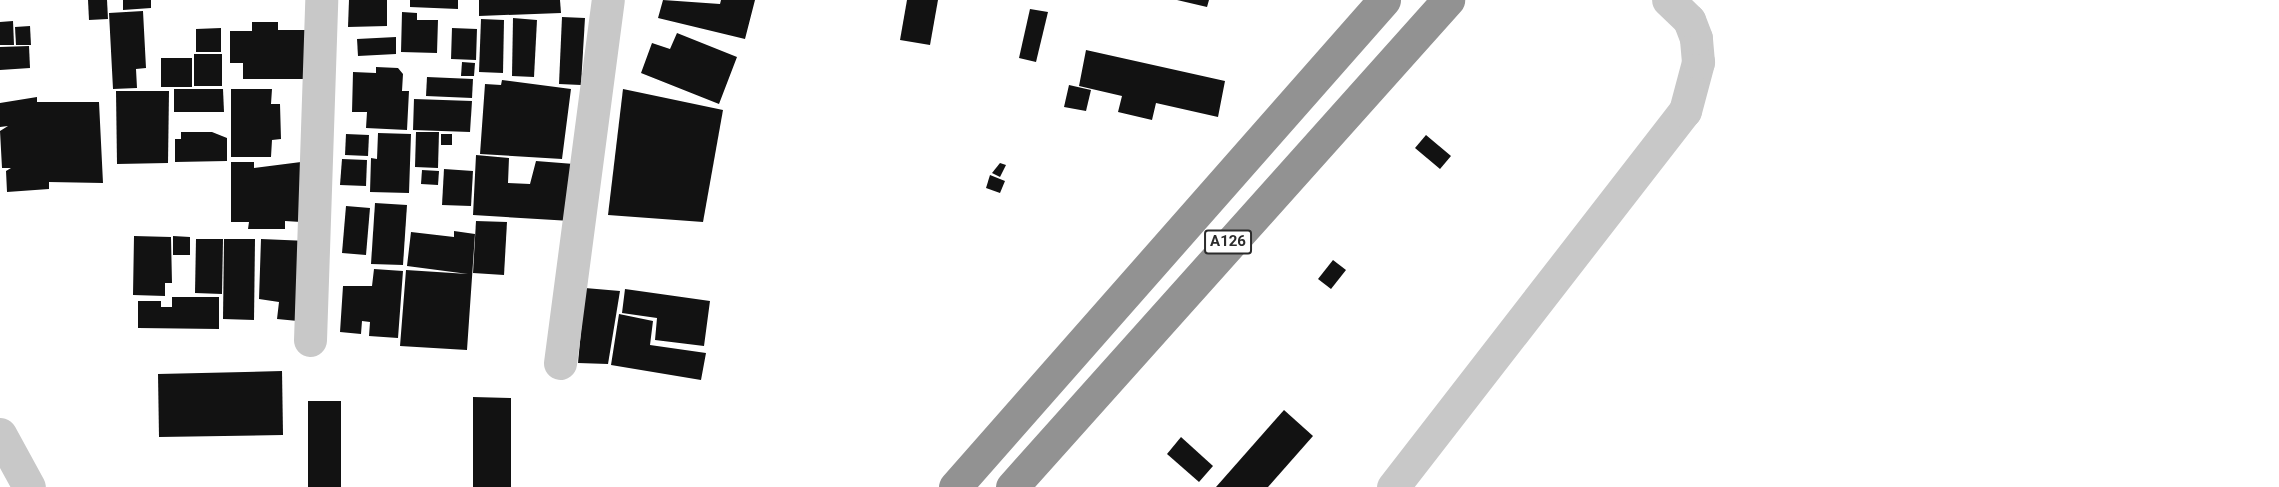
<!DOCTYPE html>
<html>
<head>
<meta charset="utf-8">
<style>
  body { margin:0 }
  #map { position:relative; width:2279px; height:487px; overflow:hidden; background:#fff; font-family:Roboto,sans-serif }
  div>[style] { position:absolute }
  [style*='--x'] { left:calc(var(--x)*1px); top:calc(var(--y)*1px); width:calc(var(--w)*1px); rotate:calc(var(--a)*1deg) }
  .building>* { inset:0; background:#121212 }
  .minor>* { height:33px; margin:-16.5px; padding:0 16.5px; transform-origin:16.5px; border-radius:16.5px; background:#c8c8c8 }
  .highway>* { height:33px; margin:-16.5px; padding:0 16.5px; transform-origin:16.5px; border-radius:16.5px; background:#929292 }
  span { translate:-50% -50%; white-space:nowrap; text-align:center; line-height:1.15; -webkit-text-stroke:6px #fff; paint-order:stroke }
  .shield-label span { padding:2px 4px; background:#fff; border:2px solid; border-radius:4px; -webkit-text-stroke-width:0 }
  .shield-label { font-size:15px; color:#2b2b2b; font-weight:700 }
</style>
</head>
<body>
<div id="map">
  <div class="building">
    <div style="clip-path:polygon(88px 0,107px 0,108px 19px,89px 20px)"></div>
    <div style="clip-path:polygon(123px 0,151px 0,151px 8px,123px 10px)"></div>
    <div style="clip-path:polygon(349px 0,387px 0,387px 26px,348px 27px)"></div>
    <div style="clip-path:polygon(410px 0,458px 0,458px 9px,410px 7px)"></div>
    <div style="clip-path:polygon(479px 0,560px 0,561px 13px,479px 16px)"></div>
    <div style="clip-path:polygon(663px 0,720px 4px,721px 0,755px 0,745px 39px,658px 18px)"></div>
    <div style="clip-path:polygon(907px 0,938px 0,930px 45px,900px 40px)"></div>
    <div style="clip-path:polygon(1177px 0,1209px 0,1207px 7px)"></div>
    <div style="clip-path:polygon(1030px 9px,1048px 12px,1036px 62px,1019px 58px)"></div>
    <div style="clip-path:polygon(143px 11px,146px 68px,136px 69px,137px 88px,113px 89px,109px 13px)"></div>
    <div style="clip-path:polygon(402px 12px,417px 13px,417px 20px,438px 20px,437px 53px,401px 52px)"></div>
    <div style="clip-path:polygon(562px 17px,585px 18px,581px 85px,559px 84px)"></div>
    <div style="clip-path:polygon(513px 18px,537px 20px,534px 77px,512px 76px)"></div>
    <div style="clip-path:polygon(481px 19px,504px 20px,503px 73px,479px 72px)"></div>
    <div style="clip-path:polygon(13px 21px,14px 45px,0 45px,0 22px)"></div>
    <div style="clip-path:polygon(252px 22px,278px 22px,278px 30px,307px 30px,307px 79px,243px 79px,243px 63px,230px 63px,230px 31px,252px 31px)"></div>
    <div style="clip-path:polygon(30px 26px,31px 45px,16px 45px,15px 27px)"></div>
    <div style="clip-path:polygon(221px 28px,221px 52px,196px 52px,196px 29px)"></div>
    <div style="clip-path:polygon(452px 28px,477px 29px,476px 60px,451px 59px)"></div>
    <div style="clip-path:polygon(677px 33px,737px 57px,719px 104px,641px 73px,652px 43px,670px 49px)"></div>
    <div style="clip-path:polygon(396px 37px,396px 54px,358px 56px,357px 39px)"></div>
    <div style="clip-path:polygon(29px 46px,30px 68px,0 70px,0 47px)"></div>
    <div style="clip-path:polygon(1086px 50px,1225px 81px,1218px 117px,1156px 103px,1152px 120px,1118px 112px,1122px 96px,1079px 86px)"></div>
    <div style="clip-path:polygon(194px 54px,222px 54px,222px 86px,194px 86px)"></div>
    <div style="clip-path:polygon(161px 58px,192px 58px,192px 87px,161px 87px)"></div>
    <div style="clip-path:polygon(462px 62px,475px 63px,474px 76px,461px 76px)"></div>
    <div style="clip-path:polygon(376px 67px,398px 68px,403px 74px,402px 91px,409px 91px,407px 130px,366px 128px,367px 112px,352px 112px,353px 72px,376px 73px)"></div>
    <div style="clip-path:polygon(427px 77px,473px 79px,472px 98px,426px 96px)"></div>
    <div style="clip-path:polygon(502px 80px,571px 89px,562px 159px,480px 154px,485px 84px,501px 85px)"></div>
    <div style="clip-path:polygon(1069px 85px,1091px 90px,1086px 111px,1064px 107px)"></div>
    <div style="clip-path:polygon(174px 89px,223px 89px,224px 112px,174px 112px)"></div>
    <div style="clip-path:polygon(231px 89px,272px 89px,271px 104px,280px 104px,281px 139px,272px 140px,271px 157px,231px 157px)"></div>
    <div style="clip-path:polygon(623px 89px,723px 110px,703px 222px,608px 215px)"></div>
    <div style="clip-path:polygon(116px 91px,169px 91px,168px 163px,117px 164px)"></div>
    <div style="clip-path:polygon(37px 97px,37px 102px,99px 102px,103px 183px,49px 182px,49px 189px,7px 192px,6px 171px,11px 168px,2px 168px,0 131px,8px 126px,0 127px,0 103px)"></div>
    <div style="clip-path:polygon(414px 99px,472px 101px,470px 132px,413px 130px)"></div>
    <div style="clip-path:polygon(181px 132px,212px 132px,227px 138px,227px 161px,175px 162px,175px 139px,181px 139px)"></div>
    <div style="clip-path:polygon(416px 132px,439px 132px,438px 168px,415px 167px)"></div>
    <div style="clip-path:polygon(378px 133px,411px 134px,409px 193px,370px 192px,371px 158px,377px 159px)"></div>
    <div style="clip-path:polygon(346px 134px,369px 135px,368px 156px,345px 155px)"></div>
    <div style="clip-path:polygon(441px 134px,452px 134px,452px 145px,441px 145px)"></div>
    <div style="clip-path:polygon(1426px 135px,1451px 156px,1440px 169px,1415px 148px)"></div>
    <div style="clip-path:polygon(476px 155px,509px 158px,508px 183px,530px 184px,536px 161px,574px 164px,571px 221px,473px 215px)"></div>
    <div style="clip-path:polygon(342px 159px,367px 160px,366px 186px,340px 185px)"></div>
    <div style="clip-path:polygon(231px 162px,254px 162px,254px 168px,301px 162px,301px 222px,285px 221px,285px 229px,248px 229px,249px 222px,231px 222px)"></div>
    <div style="clip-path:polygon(1000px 163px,1006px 165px,1000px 177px,992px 173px)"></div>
    <div style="clip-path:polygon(444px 169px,473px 171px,471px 206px,442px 205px)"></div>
    <div style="clip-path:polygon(422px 170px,439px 171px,438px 185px,421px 184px)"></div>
    <div style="clip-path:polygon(990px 175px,1005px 181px,1000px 193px,986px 188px)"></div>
    <div style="clip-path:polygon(375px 203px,407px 205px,403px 265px,371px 264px)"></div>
    <div style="clip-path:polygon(346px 206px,370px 208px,366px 255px,342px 253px)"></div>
    <div style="clip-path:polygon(476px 221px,507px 222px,504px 275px,473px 273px)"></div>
    <div style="clip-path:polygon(454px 231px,475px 234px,467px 350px,400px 346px,406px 270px,468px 274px,407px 266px,411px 232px,454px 237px)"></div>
    <div style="clip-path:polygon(134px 236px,171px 237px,172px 283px,165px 283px,165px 296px,133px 295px)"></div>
    <div style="clip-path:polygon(173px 236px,190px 237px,190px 255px,173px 255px)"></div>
    <div style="clip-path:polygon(196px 239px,223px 239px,222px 294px,195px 293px)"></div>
    <div style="clip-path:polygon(224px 239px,255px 239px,254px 320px,223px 319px)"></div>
    <div style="clip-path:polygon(261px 239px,308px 241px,298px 321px,277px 319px,279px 302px,259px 299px)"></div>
    <div style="clip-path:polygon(1333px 260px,1346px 270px,1331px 289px,1318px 279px)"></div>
    <div style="clip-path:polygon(374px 269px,403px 271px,398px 338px,369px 336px,370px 322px,362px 321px,361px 334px,340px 332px,343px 286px,372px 286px)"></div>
    <div style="clip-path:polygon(585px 288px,620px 291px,608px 364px,578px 363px)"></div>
    <div style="clip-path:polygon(625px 289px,710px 301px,704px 346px,655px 340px,657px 318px,622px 313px)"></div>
    <div style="clip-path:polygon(172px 297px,219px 297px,219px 329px,138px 328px,138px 301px,161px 301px,161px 307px,172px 307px)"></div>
    <div style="clip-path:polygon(619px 314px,653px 321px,650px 345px,706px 353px,701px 380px,611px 365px)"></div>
    <div style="clip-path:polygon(282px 371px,283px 435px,159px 437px,158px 374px)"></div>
    <div style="clip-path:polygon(473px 397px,511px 398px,511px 487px,473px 487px)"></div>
    <div style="clip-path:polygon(308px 401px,341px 401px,341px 487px,308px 487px)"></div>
    <div style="clip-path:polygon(1284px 410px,1313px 436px,1268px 487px,1216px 487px)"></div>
    <div style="clip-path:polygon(1181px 437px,1213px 466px,1199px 482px,1167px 454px)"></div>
  </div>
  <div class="minor">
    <div style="--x:310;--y:340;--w:340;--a:-88.1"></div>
    <div style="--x:560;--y:363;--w:366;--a:-82.5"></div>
    <div style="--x:0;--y:434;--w:60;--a:61.3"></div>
    <div style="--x:1393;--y:487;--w:476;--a:-52.2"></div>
    <div style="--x:1685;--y:111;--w:51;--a:-75.1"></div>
    <div style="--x:1698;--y:62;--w:24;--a:-95"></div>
    <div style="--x:1696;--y:38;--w:19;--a:-111"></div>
    <div style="--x:1689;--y:20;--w:29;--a:-136"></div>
  </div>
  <div class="highway">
    <div style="--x:955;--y:487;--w:649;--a:-48.62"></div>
    <div style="--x:1012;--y:487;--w:654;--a:-48.16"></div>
  </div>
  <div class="shield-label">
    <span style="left:1228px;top:242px">A126</span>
  </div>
</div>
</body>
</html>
